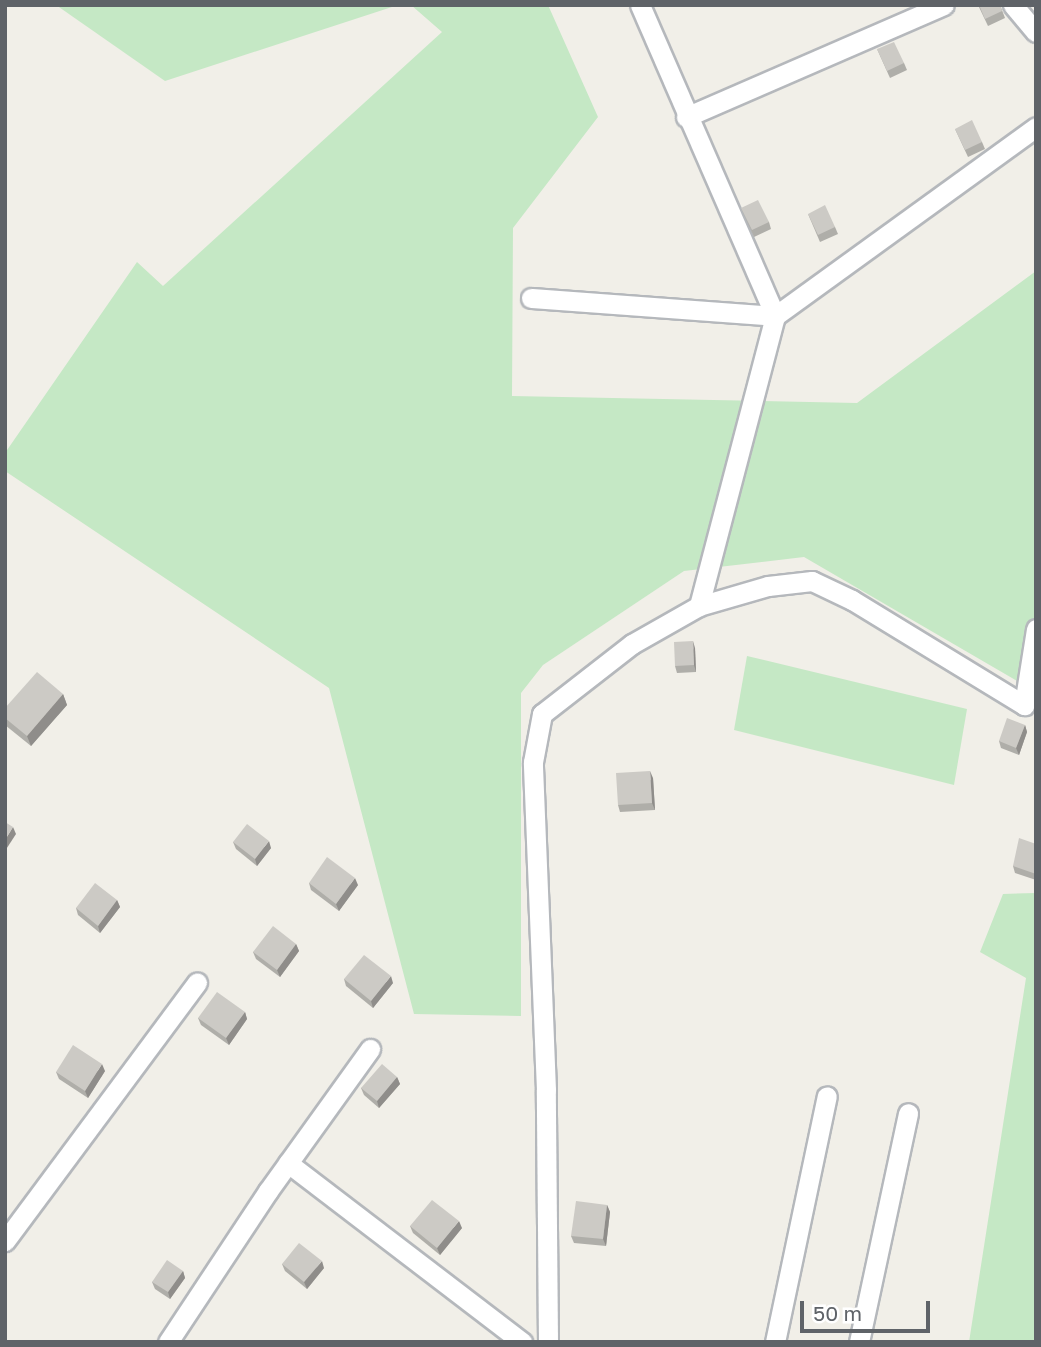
<!DOCTYPE html>
<html>
<head>
<meta charset="utf-8">
<style>
  body { margin:0 }
  #map { position:relative; width:1041px; height:1347px; overflow:hidden; background:#f1efe8; font-family:"Golos Text",sans-serif }
  div>[style] { position:absolute }
  [style*='--x'] { left:calc(var(--x)*1px); top:calc(var(--y)*1px); width:calc(var(--w)*1px); rotate:calc(var(--a)*1deg) }
  .green>* { inset:0; background:#c5e8c5 }
  .roads { filter:drop-shadow(2px 0 #b5b8bc) drop-shadow(-2px 0 #b5b8bc) drop-shadow(0 2px #b5b8bc) drop-shadow(0 -2px #b5b8bc) }
  .minor>* { height:19px; margin:-9.5px; padding:0 9.5px; transform-origin:9.5px; border-radius:9.5px; background:#fff }
  .wall>* { inset:0; background:#afaea9 }
  .shaded-wall>* { inset:0; background:#8f8d8a }
  .building>* { inset:0; background:#cccac5 }
  span { translate:-50% -50%; white-space:nowrap; text-align:center; line-height:1.15; -webkit-text-stroke:6px #fff; paint-order:stroke }
  .frame { position:absolute; inset:0; border:7px solid #5f6368; pointer-events:none }
  .scale { position:absolute; left:800px; top:1301px; width:130px; height:32px; box-sizing:border-box; border:4px solid #5f6368; border-top:0; padding-left:9px; font-size:21px; line-height:24px; white-space:nowrap; color:#5f6368; -webkit-text-stroke:5px #fff; paint-order:stroke }
</style>
</head>
<body>
<div id="map">
  <div class="green">
    <div style="clip-path:polygon(56px 5px,398px 5px,165px 81px)"></div>
    <div style="clip-path:polygon(411px 5px,548px 5px,598px 117px,513px 228px,512px 396px,857px 403px,1036px 271px,1036px 692px,804px 557px,684px 571px,543px 665px,521px 693px,521px 1016px,414px 1014px,329px 688px,5px 471px,5px 453px,137px 262px,163px 286px,442px 32px)"></div>
    <div style="clip-path:polygon(747px 656px,967px 709px,954px 785px,734px 730px)"></div>
    <div style="clip-path:polygon(1036px 893px,1036px 1342px,969px 1342px,1026px 978px,980px 952px,1003px 894px)"></div>
  </div>
  <div class="roads">
    <div class="minor">
      <div style="--x:640;--y:5;--w:339;--a:66.5"></div>
      <div style="--x:775;--y:316;--w:300;--a:104.7"></div>
      <div style="--x:1013;--y:5;--w:35;--a:50"></div>
      <div style="--x:686;--y:117;--w:281;--a:-23.5"></div>
      <div style="--x:531;--y:298;--w:245;--a:4.2"></div>
      <div style="--x:775;--y:316;--w:322;--a:-35.9"></div>
      <div style="--x:288;--y:1163;--w:295;--a:37.4"></div>
      <div style="--x:5;--y:1241;--w:322;--a:-53.4"></div>
      <div style="--x:168;--y:1342;--w:181;--a:-56.5"></div>
      <div style="--x:268;--y:1191;--w:175;--a:-54.3"></div>
      <div style="--x:548;--y:1342;--w:252;--a:-90.5"></div>
      <div style="--x:546;--y:1090;--w:328;--a:-92.3"></div>
      <div style="--x:533;--y:762;--w:49;--a:-79.4"></div>
      <div style="--x:542;--y:714;--w:114;--a:-37.9"></div>
      <div style="--x:632;--y:644;--w:77;--a:-29.6"></div>
      <div style="--x:699;--y:606;--w:72;--a:-16.2"></div>
      <div style="--x:768;--y:586;--w:44;--a:-6.5"></div>
      <div style="--x:812;--y:581;--w:44;--a:25.4"></div>
      <div style="--x:852;--y:600;--w:202;--a:31.4"></div>
      <div style="--x:1024;--y:705;--w:77;--a:-81"></div>
      <div style="--x:775;--y:1342;--w:251;--a:-78.1"></div>
      <div style="--x:859;--y:1342;--w:234;--a:-77.9"></div>
    </div>
  </div>
  <div class="wall">
    <div style="clip-path:polygon(978px 5px,1000px 5px,1005px 18px,988px 26px)"></div>
    <div style="clip-path:polygon(877px 49px,904px 63px,907px 70px,890px 78px)"></div>
    <div style="clip-path:polygon(955px 129px,982px 142px,985px 149px,968px 157px)"></div>
    <div style="clip-path:polygon(741px 208px,769px 222px,771px 229px,754px 237px)"></div>
    <div style="clip-path:polygon(808px 214px,835px 227px,838px 234px,820px 242px)"></div>
    <div style="clip-path:polygon(695px 648px,696px 672px,677px 673px,675px 666px)"></div>
    <div style="clip-path:polygon(63px 694px,67px 705px,31px 746px,5px 725px,5px 718px)"></div>
    <div style="clip-path:polygon(1025px 725px,1027px 732px,1019px 755px,1001px 748px,999px 741px)"></div>
    <div style="clip-path:polygon(653px 778px,655px 810px,620px 812px,618px 805px)"></div>
    <div style="clip-path:polygon(233px 842px,271px 848px,257px 866px,236px 849px)"></div>
    <div style="clip-path:polygon(1036px 844px,1036px 880px,1015px 873px,1013px 866px)"></div>
    <div style="clip-path:polygon(309px 883px,358px 885px,339px 911px,311px 890px)"></div>
    <div style="clip-path:polygon(117px 900px,120px 907px,100px 933px,78px 915px,76px 908px)"></div>
    <div style="clip-path:polygon(296px 944px,299px 951px,280px 977px,256px 959px,253px 952px)"></div>
    <div style="clip-path:polygon(344px 979px,393px 983px,373px 1008px,346px 986px)"></div>
    <div style="clip-path:polygon(245px 1012px,247px 1019px,229px 1045px,201px 1025px,198px 1018px)"></div>
    <div style="clip-path:polygon(105px 1071px,88px 1098px,59px 1079px,56px 1072px)"></div>
    <div style="clip-path:polygon(397px 1077px,400px 1084px,379px 1108px,364px 1095px,361px 1088px)"></div>
    <div style="clip-path:polygon(607px 1205px,610px 1212px,606px 1246px,574px 1243px,571px 1236px)"></div>
    <div style="clip-path:polygon(410px 1226px,462px 1228px,440px 1255px,413px 1233px)"></div>
    <div style="clip-path:polygon(282px 1264px,324px 1268px,307px 1289px,285px 1271px)"></div>
    <div style="clip-path:polygon(183px 1271px,185px 1278px,170px 1299px,155px 1289px,152px 1282px)"></div>
  </div>
  <div class="shaded-wall">
    <div style="clip-path:polygon(693px 641px,695px 648px,696px 672px,694px 665px)"></div>
    <div style="clip-path:polygon(63px 694px,67px 705px,31px 746px,27px 736px)"></div>
    <div style="clip-path:polygon(1025px 725px,1027px 732px,1019px 755px,1016px 748px)"></div>
    <div style="clip-path:polygon(650px 771px,653px 778px,655px 810px,652px 803px)"></div>
    <div style="clip-path:polygon(13px 827px,16px 834px,5px 851px,5px 840px)"></div>
    <div style="clip-path:polygon(269px 841px,271px 848px,257px 866px,255px 859px)"></div>
    <div style="clip-path:polygon(355px 878px,358px 885px,339px 911px,336px 904px)"></div>
    <div style="clip-path:polygon(117px 900px,120px 907px,100px 933px,98px 926px)"></div>
    <div style="clip-path:polygon(296px 944px,299px 951px,280px 977px,277px 970px)"></div>
    <div style="clip-path:polygon(391px 976px,393px 983px,373px 1008px,371px 1001px)"></div>
    <div style="clip-path:polygon(245px 1012px,247px 1019px,229px 1045px,226px 1038px)"></div>
    <div style="clip-path:polygon(102px 1064px,105px 1071px,88px 1098px,85px 1091px)"></div>
    <div style="clip-path:polygon(397px 1077px,400px 1084px,379px 1108px,377px 1101px)"></div>
    <div style="clip-path:polygon(607px 1205px,610px 1212px,606px 1246px,603px 1239px)"></div>
    <div style="clip-path:polygon(459px 1221px,462px 1228px,440px 1255px,437px 1248px)"></div>
    <div style="clip-path:polygon(322px 1261px,324px 1268px,307px 1289px,304px 1282px)"></div>
    <div style="clip-path:polygon(183px 1271px,185px 1278px,170px 1299px,168px 1292px)"></div>
  </div>
  <div class="building">
    <div style="clip-path:polygon(979px 5px,1000px 5px,1002px 11px,985px 19px)"></div>
    <div style="clip-path:polygon(894px 42px,904px 63px,887px 71px,877px 49px)"></div>
    <div style="clip-path:polygon(972px 120px,982px 142px,965px 150px,955px 129px)"></div>
    <div style="clip-path:polygon(758px 200px,769px 222px,752px 230px,741px 208px)"></div>
    <div style="clip-path:polygon(825px 205px,835px 227px,818px 235px,808px 214px)"></div>
    <div style="clip-path:polygon(693px 641px,694px 665px,675px 666px,674px 642px)"></div>
    <div style="clip-path:polygon(37px 672px,63px 694px,27px 736px,5px 718px,5px 708px)"></div>
    <div style="clip-path:polygon(1007px 718px,1025px 725px,1016px 748px,999px 741px)"></div>
    <div style="clip-path:polygon(650px 771px,652px 803px,618px 805px,616px 773px)"></div>
    <div style="clip-path:polygon(5px 822px,13px 827px,5px 840px)"></div>
    <div style="clip-path:polygon(247px 824px,269px 841px,255px 859px,233px 842px)"></div>
    <div style="clip-path:polygon(1019px 838px,1036px 844px,1036px 874px,1013px 866px)"></div>
    <div style="clip-path:polygon(327px 857px,355px 878px,336px 904px,309px 883px)"></div>
    <div style="clip-path:polygon(95px 883px,117px 900px,98px 926px,76px 908px)"></div>
    <div style="clip-path:polygon(273px 926px,296px 944px,277px 970px,253px 952px)"></div>
    <div style="clip-path:polygon(364px 955px,391px 976px,371px 1001px,344px 979px)"></div>
    <div style="clip-path:polygon(217px 992px,245px 1012px,226px 1038px,198px 1018px)"></div>
    <div style="clip-path:polygon(73px 1045px,102px 1064px,85px 1091px,56px 1072px)"></div>
    <div style="clip-path:polygon(382px 1064px,397px 1077px,377px 1101px,361px 1088px)"></div>
    <div style="clip-path:polygon(432px 1200px,459px 1221px,437px 1248px,410px 1226px)"></div>
    <div style="clip-path:polygon(576px 1201px,607px 1205px,603px 1239px,571px 1236px)"></div>
    <div style="clip-path:polygon(299px 1243px,322px 1261px,304px 1282px,282px 1264px)"></div>
    <div style="clip-path:polygon(167px 1260px,183px 1271px,168px 1292px,152px 1282px)"></div>
  </div>
  <div class="frame"></div>
  <div class="scale">50 m</div>
</div>
</body>
</html>
